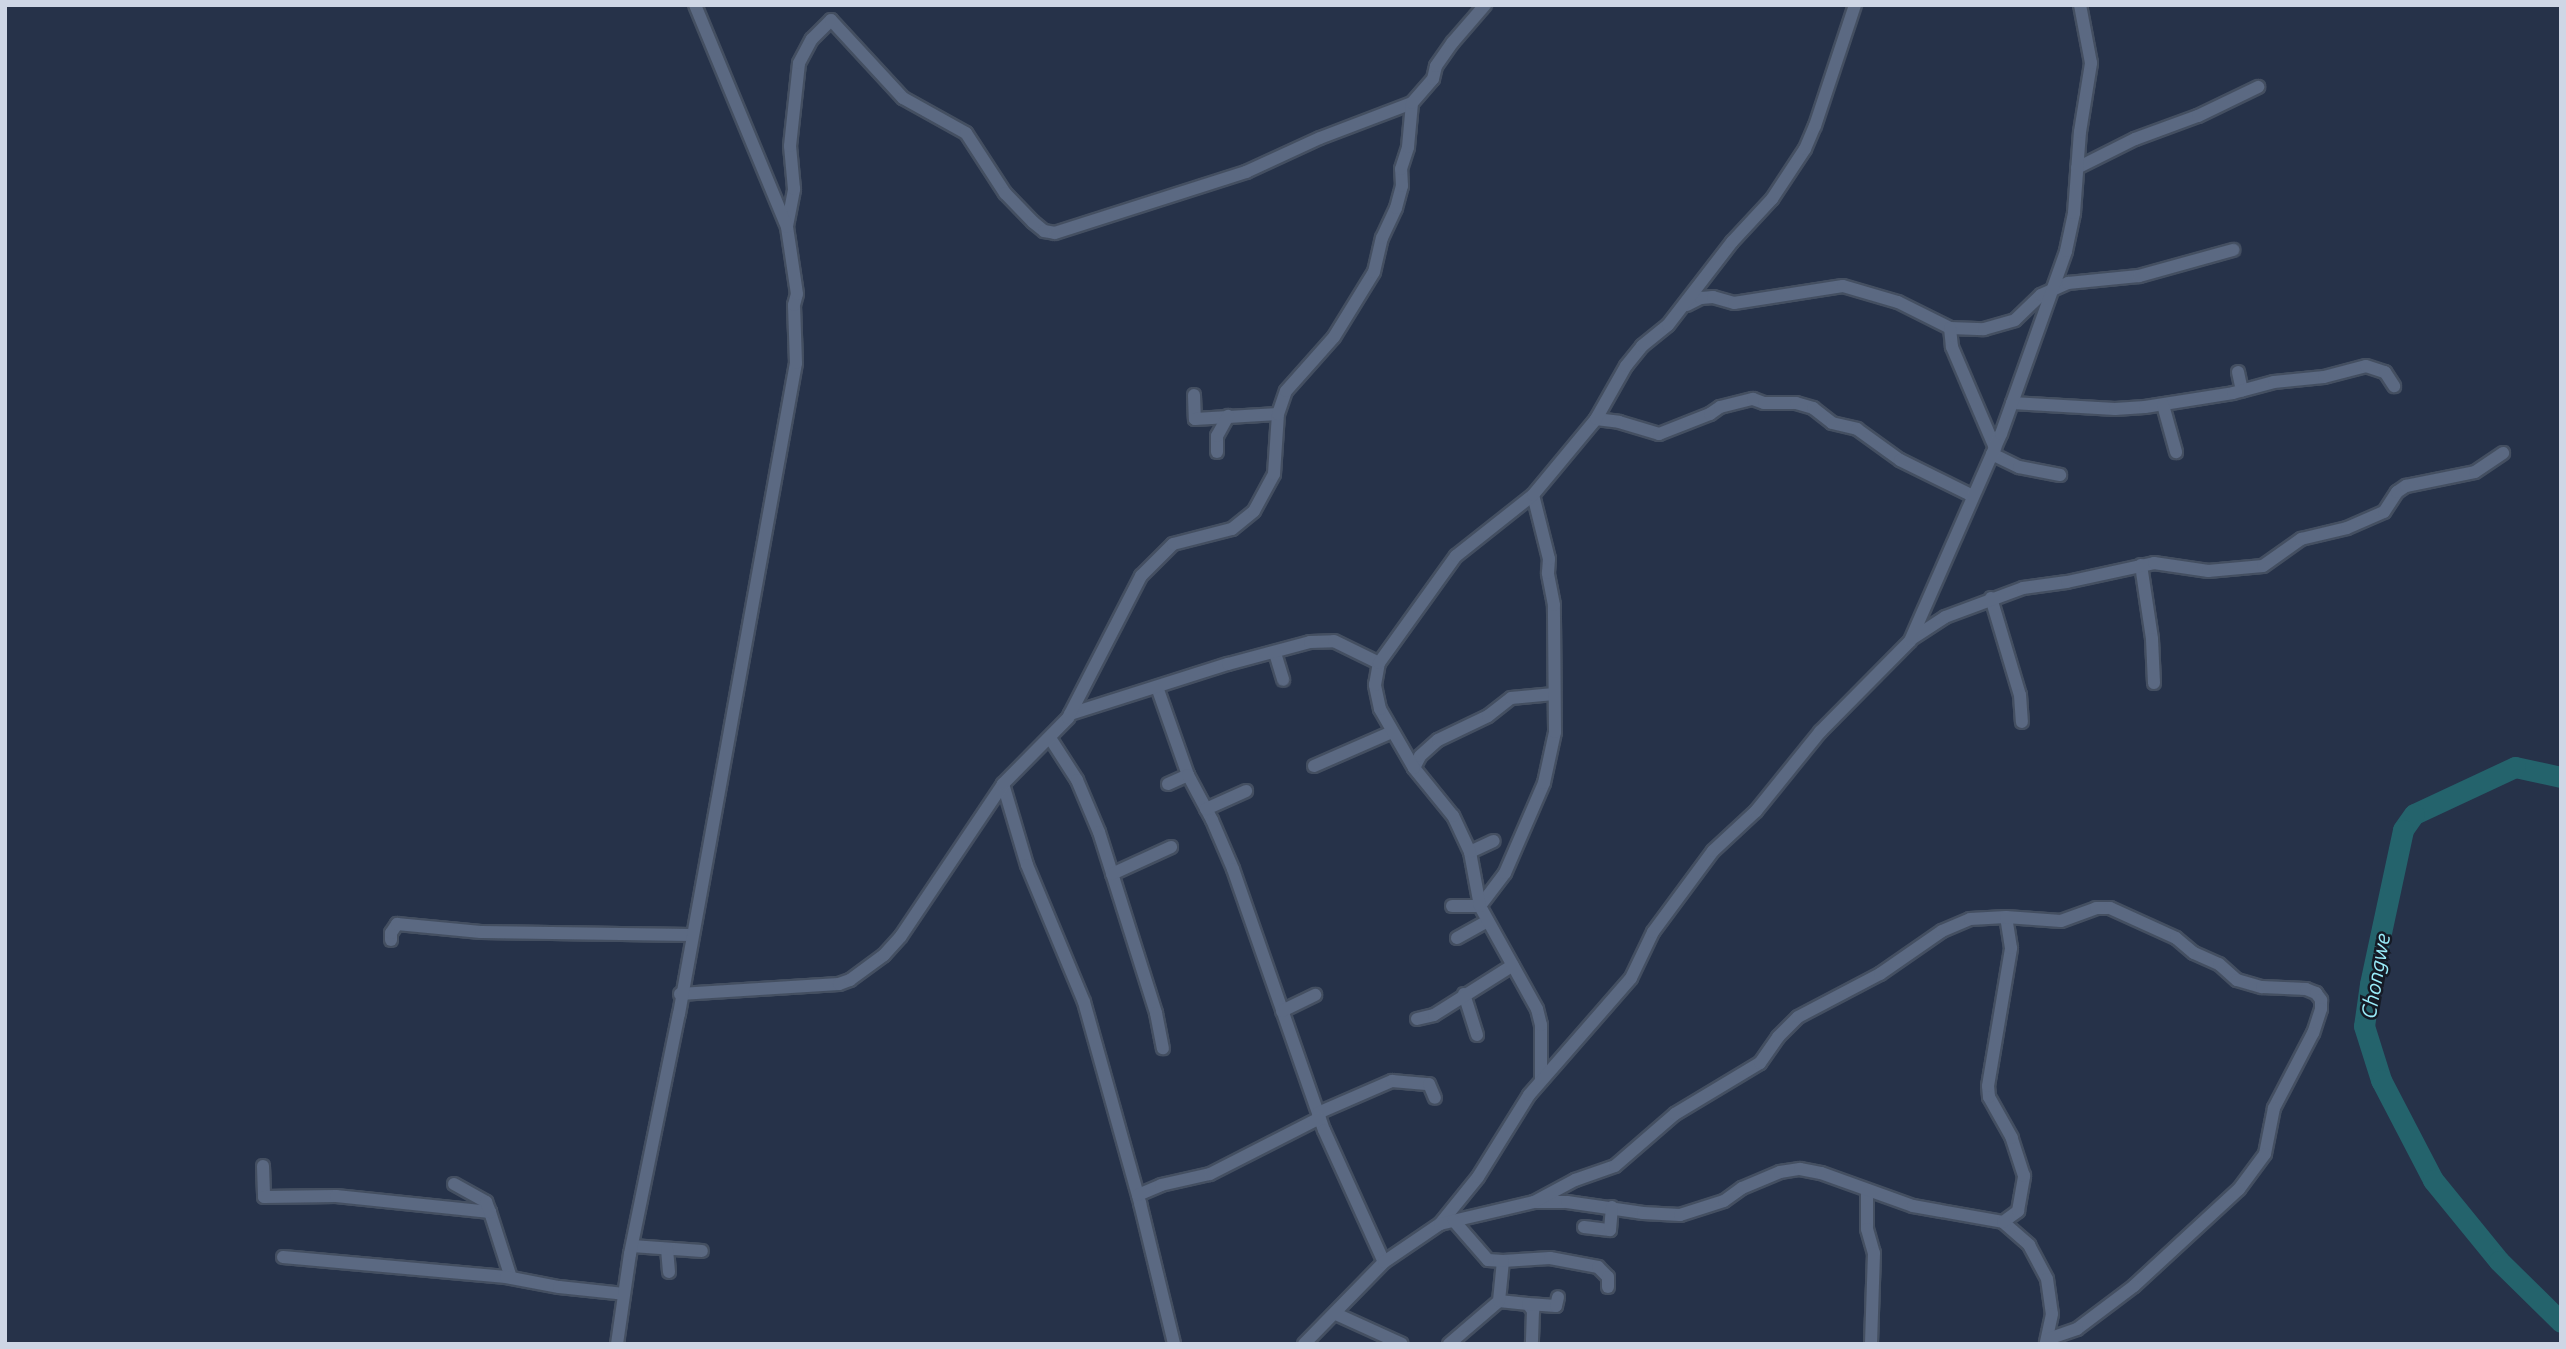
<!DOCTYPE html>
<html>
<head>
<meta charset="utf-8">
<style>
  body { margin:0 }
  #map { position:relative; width:2566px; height:1349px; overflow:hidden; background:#263249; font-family:Ubuntu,sans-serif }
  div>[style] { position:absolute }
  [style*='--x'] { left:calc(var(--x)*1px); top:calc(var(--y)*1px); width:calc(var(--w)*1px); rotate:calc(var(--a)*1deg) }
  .river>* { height:21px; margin:-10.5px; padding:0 10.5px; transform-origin:10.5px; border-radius:10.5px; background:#24636c }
  .roads { filter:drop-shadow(2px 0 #444f61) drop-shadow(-2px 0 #444f61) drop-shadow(0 2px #444f61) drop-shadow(0 -2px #444f61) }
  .minor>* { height:12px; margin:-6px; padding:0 6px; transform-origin:6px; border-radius:6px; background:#5b6982 }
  span { translate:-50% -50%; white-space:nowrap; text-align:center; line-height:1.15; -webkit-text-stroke:5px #151a25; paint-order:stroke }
  .water-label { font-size:21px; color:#9aedfa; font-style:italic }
  .frame { position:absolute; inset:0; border:7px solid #ced6e5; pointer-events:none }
</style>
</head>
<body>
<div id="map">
  <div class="river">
    <div style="--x:2561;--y:777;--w:47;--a:-167.7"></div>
    <div style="--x:2515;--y:767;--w:111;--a:155"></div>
    <div style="--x:2414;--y:814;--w:19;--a:125"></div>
    <div style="--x:2403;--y:830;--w:157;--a:102.1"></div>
    <div style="--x:2370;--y:984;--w:42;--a:98.1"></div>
    <div style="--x:2364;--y:1026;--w:57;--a:72.5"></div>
    <div style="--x:2381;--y:1080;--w:113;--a:62.5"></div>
    <div style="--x:2433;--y:1180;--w:104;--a:50.8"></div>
    <div style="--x:2499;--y:1261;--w:87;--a:44.5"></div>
  </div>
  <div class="roads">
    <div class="minor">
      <div style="--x:2077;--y:168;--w:65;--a:-26.6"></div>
      <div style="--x:2135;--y:139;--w:67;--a:-20.1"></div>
      <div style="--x:2198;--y:116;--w:67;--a:-25.8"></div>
      <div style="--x:787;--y:226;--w:38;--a:-79"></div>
      <div style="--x:794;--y:189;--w:43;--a:-95.3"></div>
      <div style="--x:790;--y:146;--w:83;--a:-83.8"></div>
      <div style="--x:799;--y:63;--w:27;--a:-62"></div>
      <div style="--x:812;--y:39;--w:27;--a:-45"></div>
      <div style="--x:831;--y:20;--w:106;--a:47.3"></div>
      <div style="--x:903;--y:98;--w:72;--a:29.1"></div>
      <div style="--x:966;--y:133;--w:72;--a:57"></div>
      <div style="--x:1005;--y:193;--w:40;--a:46"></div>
      <div style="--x:1033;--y:222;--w:14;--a:39"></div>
      <div style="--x:1044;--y:231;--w:11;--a:10"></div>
      <div style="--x:1055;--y:233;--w:201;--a:-17.7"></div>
      <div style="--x:1246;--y:172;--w:81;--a:-24.7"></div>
      <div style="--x:1320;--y:138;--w:98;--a:-20.8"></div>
      <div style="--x:1687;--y:305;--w:16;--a:-27"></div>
      <div style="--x:1701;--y:298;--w:12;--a:-5"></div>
      <div style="--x:1713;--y:297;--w:22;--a:16"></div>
      <div style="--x:1734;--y:303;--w:110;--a:-8.9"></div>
      <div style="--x:1843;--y:286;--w:57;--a:16.2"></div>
      <div style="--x:1898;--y:302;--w:58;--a:26.6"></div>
      <div style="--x:1950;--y:328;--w:34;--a:2"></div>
      <div style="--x:1984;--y:329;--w:32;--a:-16"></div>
      <div style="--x:2015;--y:320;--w:36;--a:-44"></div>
      <div style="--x:2041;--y:295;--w:30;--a:-24"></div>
      <div style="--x:2068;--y:283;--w:71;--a:-5.6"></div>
      <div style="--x:2139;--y:276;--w:98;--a:-15.5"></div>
      <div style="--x:1950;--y:328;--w:19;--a:84"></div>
      <div style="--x:1952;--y:347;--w:110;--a:66.9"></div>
      <div style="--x:2238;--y:372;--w:19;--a:78"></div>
      <div style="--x:1194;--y:395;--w:24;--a:88"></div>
      <div style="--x:1195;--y:419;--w:83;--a:-3.4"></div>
      <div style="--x:2012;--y:403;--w:103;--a:3.3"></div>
      <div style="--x:2115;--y:409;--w:30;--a:-4"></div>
      <div style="--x:2145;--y:407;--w:89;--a:-9"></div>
      <div style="--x:2233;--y:393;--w:42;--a:-15"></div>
      <div style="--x:2274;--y:382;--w:50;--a:-5.7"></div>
      <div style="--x:2324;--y:377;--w:43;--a:-14.7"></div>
      <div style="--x:2366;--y:366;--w:20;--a:18"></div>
      <div style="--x:2385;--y:372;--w:17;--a:57"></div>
      <div style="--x:2163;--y:405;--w:49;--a:74.5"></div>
      <div style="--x:1596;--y:419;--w:23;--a:7"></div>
      <div style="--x:1619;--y:422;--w:42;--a:16.7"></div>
      <div style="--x:1659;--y:434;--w:55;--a:-21.4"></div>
      <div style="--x:1710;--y:414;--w:12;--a:-35"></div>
      <div style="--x:1720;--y:407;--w:34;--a:-14"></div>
      <div style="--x:1753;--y:399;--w:12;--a:20"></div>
      <div style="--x:1764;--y:403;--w:32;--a:0"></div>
      <div style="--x:1796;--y:403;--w:18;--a:16"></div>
      <div style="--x:1813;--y:408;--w:24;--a:38"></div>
      <div style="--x:1832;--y:423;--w:26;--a:13"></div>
      <div style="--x:1857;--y:429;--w:53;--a:35.8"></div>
      <div style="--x:1900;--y:460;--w:81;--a:26.3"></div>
      <div style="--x:1217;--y:452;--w:16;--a:-90"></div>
      <div style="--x:1217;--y:436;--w:23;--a:-61"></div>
      <div style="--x:1992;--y:454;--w:30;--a:26"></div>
      <div style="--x:2019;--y:467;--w:42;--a:11"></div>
      <div style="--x:2141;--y:565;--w:75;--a:81.5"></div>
      <div style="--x:2152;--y:639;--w:44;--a:87.4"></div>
      <div style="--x:1991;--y:598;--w:101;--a:73.4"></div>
      <div style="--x:2020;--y:695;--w:27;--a:86"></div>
      <div style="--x:1913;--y:638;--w:38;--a:-33"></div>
      <div style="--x:1945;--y:617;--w:83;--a:-20.4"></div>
      <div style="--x:2023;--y:588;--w:44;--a:-7.8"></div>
      <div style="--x:2067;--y:582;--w:89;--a:-12.3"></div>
      <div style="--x:2154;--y:563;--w:55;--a:8.4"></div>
      <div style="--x:2208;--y:571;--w:55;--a:-5.2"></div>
      <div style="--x:2263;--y:566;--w:47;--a:-35.4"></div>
      <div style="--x:2301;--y:539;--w:47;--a:-13.4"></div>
      <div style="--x:2347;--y:528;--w:40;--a:-23.4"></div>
      <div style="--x:2384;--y:512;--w:24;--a:-57"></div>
      <div style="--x:2397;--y:492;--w:11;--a:-34"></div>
      <div style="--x:2406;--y:486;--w:70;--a:-11.5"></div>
      <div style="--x:2475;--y:472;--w:34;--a:-34"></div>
      <div style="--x:1275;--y:653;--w:28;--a:73"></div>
      <div style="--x:1157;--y:687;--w:93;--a:70.6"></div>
      <div style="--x:1070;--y:714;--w:166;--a:-17.6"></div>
      <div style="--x:1228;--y:664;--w:85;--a:-15"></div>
      <div style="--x:1310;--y:642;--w:24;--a:-2"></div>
      <div style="--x:1334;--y:641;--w:50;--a:26.1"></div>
      <div style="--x:1050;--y:738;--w:50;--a:57.3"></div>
      <div style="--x:1077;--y:780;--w:56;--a:67.1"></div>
      <div style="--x:1099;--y:832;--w:190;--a:72.5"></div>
      <div style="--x:1156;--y:1013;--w:36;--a:79"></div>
      <div style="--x:1314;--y:766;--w:85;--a:-23.6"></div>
      <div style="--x:1414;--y:768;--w:13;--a:-63"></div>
      <div style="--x:1420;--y:756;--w:24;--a:-42"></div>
      <div style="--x:1438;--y:740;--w:55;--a:-25.6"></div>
      <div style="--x:1488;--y:716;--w:29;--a:-38"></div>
      <div style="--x:1511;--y:698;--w:43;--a:-5.3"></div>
      <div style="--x:1003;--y:784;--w:84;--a:73.5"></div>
      <div style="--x:1027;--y:865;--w:148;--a:67.4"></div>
      <div style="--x:1084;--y:1002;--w:209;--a:74.4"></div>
      <div style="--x:1140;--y:1203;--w:145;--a:76.4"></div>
      <div style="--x:1168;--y:784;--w:22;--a:-24"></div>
      <div style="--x:1188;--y:775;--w:51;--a:61.9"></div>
      <div style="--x:1212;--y:820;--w:53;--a:66.8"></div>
      <div style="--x:1233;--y:869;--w:276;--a:70.8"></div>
      <div style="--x:1324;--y:1130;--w:145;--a:65.6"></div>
      <div style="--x:1206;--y:809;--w:44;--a:-24.2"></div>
      <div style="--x:1470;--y:852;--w:26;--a:-25"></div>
      <div style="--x:1112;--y:874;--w:65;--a:-24.6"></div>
      <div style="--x:1452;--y:906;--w:28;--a:0"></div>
      <div style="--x:1480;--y:906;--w:41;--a:-52.9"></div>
      <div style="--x:1505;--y:873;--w:98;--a:-66.6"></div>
      <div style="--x:1544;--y:783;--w:52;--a:-77.8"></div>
      <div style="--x:1555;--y:732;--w:127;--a:-90.5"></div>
      <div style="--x:1554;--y:605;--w:33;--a:-101"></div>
      <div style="--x:1548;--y:573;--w:14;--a:-86"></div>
      <div style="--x:1549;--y:559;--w:66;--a:-104"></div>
      <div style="--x:1457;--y:938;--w:35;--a:-29"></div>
      <div style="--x:391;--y:940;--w:7;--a:-90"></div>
      <div style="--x:391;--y:933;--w:11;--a:-56"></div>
      <div style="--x:397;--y:924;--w:84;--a:5.4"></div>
      <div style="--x:481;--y:932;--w:210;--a:0.8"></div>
      <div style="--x:680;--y:994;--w:159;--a:-3.6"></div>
      <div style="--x:839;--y:984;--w:12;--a:-20"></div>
      <div style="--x:850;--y:980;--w:42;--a:-36.3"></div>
      <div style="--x:884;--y:955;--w:25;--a:-48"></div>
      <div style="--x:901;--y:936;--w:183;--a:-56.1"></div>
      <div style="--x:1003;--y:784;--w:93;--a:-45.4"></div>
      <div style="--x:1068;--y:718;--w:160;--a:-62.8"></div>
      <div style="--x:1141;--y:576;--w:45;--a:-45"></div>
      <div style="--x:1173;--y:544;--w:61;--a:-14.3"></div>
      <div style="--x:1232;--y:529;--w:28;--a:-39"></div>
      <div style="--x:1254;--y:511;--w:42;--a:-61.6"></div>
      <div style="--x:1274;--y:474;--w:60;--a:-86.2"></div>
      <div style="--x:1278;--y:414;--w:24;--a:-71"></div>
      <div style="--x:1286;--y:391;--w:72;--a:-48.4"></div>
      <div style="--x:1334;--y:337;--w:76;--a:-58.4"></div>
      <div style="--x:1374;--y:272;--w:35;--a:-77"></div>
      <div style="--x:1382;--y:238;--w:33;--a:-65"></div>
      <div style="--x:1396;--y:208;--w:23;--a:-75"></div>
      <div style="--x:1402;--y:186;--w:17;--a:-93"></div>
      <div style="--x:1401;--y:169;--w:23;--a:-72"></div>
      <div style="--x:1408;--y:147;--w:44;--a:-84.8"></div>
      <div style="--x:1412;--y:103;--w:32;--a:-49"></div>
      <div style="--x:1433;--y:79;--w:13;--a:-77"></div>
      <div style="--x:1436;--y:66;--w:29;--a:-55"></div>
      <div style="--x:1453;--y:42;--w:49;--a:-49.1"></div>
      <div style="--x:1464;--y:994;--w:43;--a:72.4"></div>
      <div style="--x:1282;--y:1011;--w:37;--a:-26"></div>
      <div style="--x:1417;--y:1019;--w:17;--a:-13"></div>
      <div style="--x:1434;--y:1015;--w:93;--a:-32.3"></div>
      <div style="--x:1541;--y:1080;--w:55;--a:-90"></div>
      <div style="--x:1541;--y:1025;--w:16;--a:-104"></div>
      <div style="--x:1537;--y:1009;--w:118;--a:-119"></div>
      <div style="--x:1480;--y:906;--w:55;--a:-100.5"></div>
      <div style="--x:1470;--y:852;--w:40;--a:-115"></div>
      <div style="--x:1453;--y:816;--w:62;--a:-129.1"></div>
      <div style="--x:1414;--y:768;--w:68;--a:-120"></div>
      <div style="--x:1380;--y:709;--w:25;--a:-102"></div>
      <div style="--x:1375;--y:685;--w:22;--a:-80"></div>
      <div style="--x:1379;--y:663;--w:132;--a:-54.3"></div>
      <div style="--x:1456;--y:556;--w:98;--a:-38.4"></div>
      <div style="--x:1533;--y:495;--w:99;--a:-50.3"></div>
      <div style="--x:1596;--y:419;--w:61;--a:-60.5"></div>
      <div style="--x:1626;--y:366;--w:26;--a:-51"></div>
      <div style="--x:1642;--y:346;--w:33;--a:-39"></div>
      <div style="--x:1668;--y:325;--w:105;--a:-52.4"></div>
      <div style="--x:1732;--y:242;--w:59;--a:-47.1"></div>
      <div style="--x:1772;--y:199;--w:60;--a:-56.6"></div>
      <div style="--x:1805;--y:149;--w:25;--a:-67"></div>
      <div style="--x:1815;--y:126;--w:127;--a:-71.7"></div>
      <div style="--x:1318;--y:1113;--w:81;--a:-23.4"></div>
      <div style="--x:1392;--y:1081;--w:37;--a:5"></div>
      <div style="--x:1429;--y:1084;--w:15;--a:67"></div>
      <div style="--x:263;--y:1166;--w:31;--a:88"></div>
      <div style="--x:264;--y:1197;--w:72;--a:-0.8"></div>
      <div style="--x:336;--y:1196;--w:155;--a:5.9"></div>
      <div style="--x:490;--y:1212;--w:69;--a:72.3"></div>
      <div style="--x:454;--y:1184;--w:37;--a:29"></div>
      <div style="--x:486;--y:1202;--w:11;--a:68"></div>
      <div style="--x:1867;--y:1190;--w:39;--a:90"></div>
      <div style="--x:1867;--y:1229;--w:25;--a:74"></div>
      <div style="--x:1874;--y:1253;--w:91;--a:91.9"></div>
      <div style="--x:1138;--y:1195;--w:25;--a:-23"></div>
      <div style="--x:1161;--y:1185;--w:50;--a:-12.7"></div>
      <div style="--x:1210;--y:1174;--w:123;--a:-27"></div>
      <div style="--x:1534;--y:1202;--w:33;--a:0"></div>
      <div style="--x:1567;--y:1202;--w:77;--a:8.2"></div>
      <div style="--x:1643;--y:1213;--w:37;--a:3"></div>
      <div style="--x:1680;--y:1215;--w:46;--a:-17.7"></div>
      <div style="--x:1724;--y:1201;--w:22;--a:-36"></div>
      <div style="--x:1742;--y:1188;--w:41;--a:-22.8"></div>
      <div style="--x:1780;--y:1172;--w:20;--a:-9"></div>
      <div style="--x:1800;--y:1169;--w:21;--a:11"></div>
      <div style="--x:1821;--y:1173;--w:98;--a:19.7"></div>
      <div style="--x:1913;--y:1206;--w:91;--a:10.1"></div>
      <div style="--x:2003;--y:1222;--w:35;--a:41"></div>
      <div style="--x:2029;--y:1245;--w:38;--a:62"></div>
      <div style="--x:2047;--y:1279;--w:35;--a:82"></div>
      <div style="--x:2052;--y:1314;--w:30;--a:102"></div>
      <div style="--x:2003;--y:1222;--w:19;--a:-36"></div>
      <div style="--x:2018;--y:1211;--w:36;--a:-80"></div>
      <div style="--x:2024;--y:1176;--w:40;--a:-108"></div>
      <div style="--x:2012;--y:1138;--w:47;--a:-119.3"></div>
      <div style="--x:1989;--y:1097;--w:11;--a:-95"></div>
      <div style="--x:1988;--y:1086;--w:140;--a:-80.5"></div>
      <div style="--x:2011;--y:948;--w:31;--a:-99"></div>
      <div style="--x:1440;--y:1224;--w:60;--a:-51"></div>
      <div style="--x:1478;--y:1177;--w:97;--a:-58.1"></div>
      <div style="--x:1529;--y:1095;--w:155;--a:-48.9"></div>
      <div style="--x:1631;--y:978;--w:51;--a:-64.4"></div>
      <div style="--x:1653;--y:932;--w:101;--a:-53.5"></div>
      <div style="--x:1713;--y:851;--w:59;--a:-42.9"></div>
      <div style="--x:1756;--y:811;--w:102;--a:-51"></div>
      <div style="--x:1820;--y:732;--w:128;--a:-45.3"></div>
      <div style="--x:1910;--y:641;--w:226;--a:-66.3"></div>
      <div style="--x:2001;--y:434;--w:194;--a:-70.4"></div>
      <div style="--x:2066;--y:251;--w:39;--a:-78"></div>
      <div style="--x:2074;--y:213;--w:81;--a:-85.8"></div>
      <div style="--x:2080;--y:132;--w:70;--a:-80.9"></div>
      <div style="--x:2091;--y:63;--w:59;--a:-100.7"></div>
      <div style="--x:1584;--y:1227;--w:26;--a:7"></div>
      <div style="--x:1610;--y:1230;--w:23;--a:-85"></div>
      <div style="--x:632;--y:1246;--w:70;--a:4.1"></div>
      <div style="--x:667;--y:1249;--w:23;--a:85"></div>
      <div style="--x:283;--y:1257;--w:224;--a:5.1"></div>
      <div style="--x:506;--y:1277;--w:54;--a:10.7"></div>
      <div style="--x:559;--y:1287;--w:65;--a:6.1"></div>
      <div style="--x:1503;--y:1261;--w:47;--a:-3.7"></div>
      <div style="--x:1550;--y:1258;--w:49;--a:10.6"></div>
      <div style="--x:1598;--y:1267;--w:14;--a:45"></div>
      <div style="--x:1608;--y:1277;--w:10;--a:90"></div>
      <div style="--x:1499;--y:1301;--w:29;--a:6"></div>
      <div style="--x:1528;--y:1304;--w:9;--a:54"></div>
      <div style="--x:1533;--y:1311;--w:33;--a:92"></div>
      <div style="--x:1528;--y:1304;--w:28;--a:4"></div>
      <div style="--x:1556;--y:1306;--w:9;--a:-77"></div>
      <div style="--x:1336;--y:1314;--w:72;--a:24.4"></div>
      <div style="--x:617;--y:1344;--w:91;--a:-81.8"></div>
      <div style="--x:630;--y:1254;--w:245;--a:-78.5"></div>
      <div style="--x:679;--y:1014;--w:661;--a:-79.81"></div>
      <div style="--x:796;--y:363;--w:58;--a:-92"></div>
      <div style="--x:794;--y:305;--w:11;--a:-75"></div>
      <div style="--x:797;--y:294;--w:68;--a:-98.5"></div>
      <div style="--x:787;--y:227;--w:240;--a:-112.5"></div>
      <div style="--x:1304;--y:1344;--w:115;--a:-45.7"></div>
      <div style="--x:1384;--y:1262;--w:68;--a:-34.2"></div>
      <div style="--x:1440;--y:1224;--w:97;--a:-13.2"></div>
      <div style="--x:1534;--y:1202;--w:47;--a:-28.2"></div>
      <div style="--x:1575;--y:1180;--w:42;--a:-19.3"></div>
      <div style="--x:1615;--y:1166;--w:79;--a:-40.9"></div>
      <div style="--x:1675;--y:1114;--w:99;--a:-31"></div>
      <div style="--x:1760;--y:1063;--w:32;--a:-55"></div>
      <div style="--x:1778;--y:1037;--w:28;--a:-45"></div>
      <div style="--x:1798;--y:1017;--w:93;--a:-27.7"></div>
      <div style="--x:1880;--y:974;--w:75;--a:-34.7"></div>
      <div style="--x:1942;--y:931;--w:30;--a:-23"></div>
      <div style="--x:1970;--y:919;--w:36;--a:-3"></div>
      <div style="--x:2006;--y:917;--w:55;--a:4.2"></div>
      <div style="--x:2061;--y:921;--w:37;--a:-20"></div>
      <div style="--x:2096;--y:908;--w:14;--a:0"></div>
      <div style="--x:2110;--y:908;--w:72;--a:24.4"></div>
      <div style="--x:2176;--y:938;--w:23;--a:40"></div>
      <div style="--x:2194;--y:953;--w:27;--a:24"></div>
      <div style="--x:2219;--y:964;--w:24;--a:42"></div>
      <div style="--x:2237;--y:980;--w:26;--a:16"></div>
      <div style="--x:2262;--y:987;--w:44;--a:2.6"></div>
      <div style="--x:2306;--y:989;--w:11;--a:22"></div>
      <div style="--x:2316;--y:993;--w:9;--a:54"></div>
      <div style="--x:2321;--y:1000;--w:9;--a:90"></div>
      <div style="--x:2321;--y:1009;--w:25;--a:108"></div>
      <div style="--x:2313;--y:1033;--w:85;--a:117.5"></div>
      <div style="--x:2274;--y:1108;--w:47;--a:101.1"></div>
      <div style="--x:2265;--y:1154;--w:44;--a:126.6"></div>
      <div style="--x:2239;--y:1189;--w:143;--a:137.3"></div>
      <div style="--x:2134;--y:1286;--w:71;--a:143"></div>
      <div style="--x:2077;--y:1329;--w:31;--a:161"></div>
      <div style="--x:1449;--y:1344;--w:66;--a:-40.7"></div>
      <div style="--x:1499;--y:1301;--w:40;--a:-84.3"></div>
      <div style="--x:1503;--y:1261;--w:15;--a:-176"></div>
      <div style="--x:1488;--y:1260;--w:52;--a:-131.1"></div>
    </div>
  </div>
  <div class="water-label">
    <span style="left:2375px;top:976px;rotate:-80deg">Chongwe</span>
  </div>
  <div class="frame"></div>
</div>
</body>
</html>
